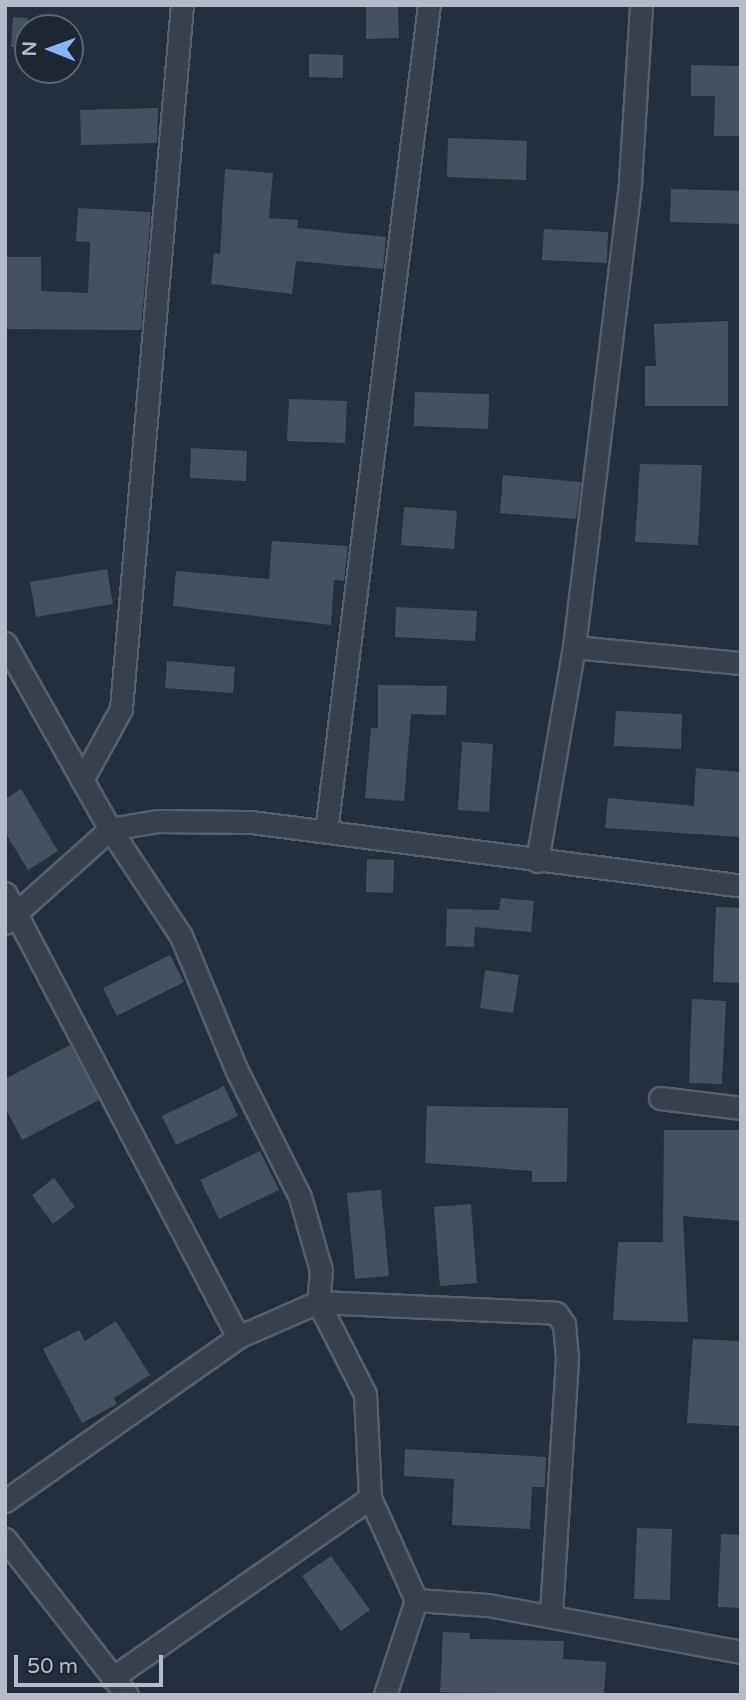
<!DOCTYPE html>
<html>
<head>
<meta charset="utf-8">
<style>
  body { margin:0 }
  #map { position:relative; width:746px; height:1700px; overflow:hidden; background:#242f3e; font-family:"Varela Round",sans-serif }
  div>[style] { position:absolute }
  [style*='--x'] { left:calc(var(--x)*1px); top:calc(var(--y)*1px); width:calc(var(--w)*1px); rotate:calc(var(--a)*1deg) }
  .building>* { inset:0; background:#455162 }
  .roads { filter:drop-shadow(2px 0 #565f6c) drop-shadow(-2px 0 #565f6c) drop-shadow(0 2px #565f6c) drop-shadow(0 -2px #565f6c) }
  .street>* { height:21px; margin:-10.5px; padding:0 10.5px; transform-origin:10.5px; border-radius:10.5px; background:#38414e }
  span { translate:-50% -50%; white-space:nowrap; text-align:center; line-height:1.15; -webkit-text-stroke:5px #1d2633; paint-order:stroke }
  .frame { position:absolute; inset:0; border:7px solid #b4bcc9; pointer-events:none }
  .north { position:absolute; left:14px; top:14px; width:70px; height:70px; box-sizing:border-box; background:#1d2633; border:2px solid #59626f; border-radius:50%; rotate:271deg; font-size:19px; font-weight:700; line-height:28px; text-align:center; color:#b4bcc9 }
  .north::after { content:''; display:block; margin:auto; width:24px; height:32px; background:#8ab4f8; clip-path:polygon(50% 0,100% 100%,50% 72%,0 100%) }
  .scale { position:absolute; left:14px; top:1655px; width:149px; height:32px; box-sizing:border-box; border:4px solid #b4bcc9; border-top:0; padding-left:9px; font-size:21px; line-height:24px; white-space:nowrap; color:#b4bcc9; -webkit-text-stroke:5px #1d2633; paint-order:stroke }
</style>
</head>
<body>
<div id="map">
  <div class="building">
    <div style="clip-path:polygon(366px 5px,398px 5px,399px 38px,366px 39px)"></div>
    <div style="clip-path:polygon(13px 17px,28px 18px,28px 47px,11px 47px)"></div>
    <div style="clip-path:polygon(309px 54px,343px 55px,343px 78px,309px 77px)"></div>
    <div style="clip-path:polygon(691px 65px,741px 66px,741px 136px,714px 136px,715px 96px,691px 96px)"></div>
    <div style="clip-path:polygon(158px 108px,157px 143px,81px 145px,80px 110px)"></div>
    <div style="clip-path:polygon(448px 138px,527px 141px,526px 180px,447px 177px)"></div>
    <div style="clip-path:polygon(225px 169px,273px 173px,269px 218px,298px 220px,297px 228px,386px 237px,383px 269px,296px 261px,292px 294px,211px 284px,214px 253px,220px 254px)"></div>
    <div style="clip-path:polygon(671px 189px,741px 191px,741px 224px,670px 222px)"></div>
    <div style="clip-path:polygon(78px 208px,151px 212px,141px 330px,5px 329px,5px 257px,41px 257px,41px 291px,88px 293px,90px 242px,76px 241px)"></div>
    <div style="clip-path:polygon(544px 229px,608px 232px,607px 263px,542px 260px)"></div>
    <div style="clip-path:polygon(728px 321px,728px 406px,645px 406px,645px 366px,656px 366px,654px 324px)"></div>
    <div style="clip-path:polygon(415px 392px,489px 394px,488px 429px,414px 426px)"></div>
    <div style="clip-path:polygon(289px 399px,347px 401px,345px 443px,287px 441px)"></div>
    <div style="clip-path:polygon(191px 448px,247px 451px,246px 481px,190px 478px)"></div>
    <div style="clip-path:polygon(640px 464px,702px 465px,698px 545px,635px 542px)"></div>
    <div style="clip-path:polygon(503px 475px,581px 482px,576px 519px,500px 513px)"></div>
    <div style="clip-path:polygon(404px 507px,457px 511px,454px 549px,401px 545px)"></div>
    <div style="clip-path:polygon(272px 541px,348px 546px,344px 581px,334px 580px,331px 625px,173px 606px,176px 571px,269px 579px)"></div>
    <div style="clip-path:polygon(107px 569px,113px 604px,36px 617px,30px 582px)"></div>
    <div style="clip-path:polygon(396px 607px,477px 611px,475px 641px,395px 637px)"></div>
    <div style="clip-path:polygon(167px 661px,235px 667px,233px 693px,165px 688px)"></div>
    <div style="clip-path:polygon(378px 685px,447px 686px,446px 715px,411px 714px,404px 801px,365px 798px,371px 728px,378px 728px)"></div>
    <div style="clip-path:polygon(616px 711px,682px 714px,681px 749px,614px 746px)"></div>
    <div style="clip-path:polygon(462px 742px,493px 744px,489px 812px,458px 810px)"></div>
    <div style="clip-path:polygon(696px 768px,741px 772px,741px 837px,605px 828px,608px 798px,694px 806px)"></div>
    <div style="clip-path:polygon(21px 789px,58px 851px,28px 870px,5px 832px,5px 799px)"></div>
    <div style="clip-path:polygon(367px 859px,394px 860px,393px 893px,366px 892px)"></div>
    <div style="clip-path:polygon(501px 898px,534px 901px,531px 932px,475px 927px,474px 947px,446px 946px,447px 909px,499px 910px)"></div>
    <div style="clip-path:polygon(716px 907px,741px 908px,741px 983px,713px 982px)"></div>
    <div style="clip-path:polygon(170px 955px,184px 982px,117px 1016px,103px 988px)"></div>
    <div style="clip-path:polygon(485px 970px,519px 975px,513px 1013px,480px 1008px)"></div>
    <div style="clip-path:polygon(692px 999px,726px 1001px,722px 1084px,689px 1083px)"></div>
    <div style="clip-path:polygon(70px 1045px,99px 1100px,22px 1140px,5px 1107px,5px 1079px)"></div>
    <div style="clip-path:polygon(224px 1086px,238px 1116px,176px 1145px,162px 1116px)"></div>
    <div style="clip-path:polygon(427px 1106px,568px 1108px,567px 1182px,532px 1182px,532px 1171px,425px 1163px)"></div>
    <div style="clip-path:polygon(664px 1130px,741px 1130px,741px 1221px,683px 1216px,688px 1322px,613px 1320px,618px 1242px,663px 1242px)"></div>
    <div style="clip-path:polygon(260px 1151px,279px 1190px,219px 1219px,200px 1180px)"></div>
    <div style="clip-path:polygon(54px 1178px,75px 1207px,53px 1224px,32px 1195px)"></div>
    <div style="clip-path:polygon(381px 1190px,389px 1276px,355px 1279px,347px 1193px)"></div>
    <div style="clip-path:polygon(471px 1204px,477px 1283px,440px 1286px,434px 1207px)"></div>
    <div style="clip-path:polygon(116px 1321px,150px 1375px,114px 1398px,117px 1404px,82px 1423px,43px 1349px,79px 1330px,85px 1341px)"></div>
    <div style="clip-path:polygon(693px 1339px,741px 1341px,741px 1426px,687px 1423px)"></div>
    <div style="clip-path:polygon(405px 1449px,546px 1457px,545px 1487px,532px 1487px,530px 1529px,452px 1525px,454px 1479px,404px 1476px)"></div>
    <div style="clip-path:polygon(637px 1528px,672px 1529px,670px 1600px,634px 1599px)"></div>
    <div style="clip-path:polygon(721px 1534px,741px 1535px,741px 1608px,718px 1607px)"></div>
    <div style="clip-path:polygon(331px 1556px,370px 1610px,341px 1631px,302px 1576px)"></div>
    <div style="clip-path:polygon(443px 1632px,470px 1633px,470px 1639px,564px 1641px,563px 1659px,606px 1662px,604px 1695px,440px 1692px)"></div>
  </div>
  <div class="roads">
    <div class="street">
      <div style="--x:5;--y:643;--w:214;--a:60.6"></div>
      <div style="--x:110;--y:829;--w:128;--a:56.4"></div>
      <div style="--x:181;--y:936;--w:144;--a:67.5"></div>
      <div style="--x:236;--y:1069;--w:143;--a:63.4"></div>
      <div style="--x:300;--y:1197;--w:76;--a:74"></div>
      <div style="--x:321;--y:1270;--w:32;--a:95"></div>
      <div style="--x:318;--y:1302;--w:103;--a:62.9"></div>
      <div style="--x:365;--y:1394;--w:104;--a:87.2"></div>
      <div style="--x:370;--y:1498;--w:112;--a:65.7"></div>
      <div style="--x:416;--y:1600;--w:100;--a:108.1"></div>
      <div style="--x:574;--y:647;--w:168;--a:5.5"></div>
      <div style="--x:82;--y:780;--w:81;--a:-61.2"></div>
      <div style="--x:121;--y:709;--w:707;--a:-85.05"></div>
      <div style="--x:326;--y:831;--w:832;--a:-82.89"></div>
      <div style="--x:537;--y:861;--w:217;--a:-80.2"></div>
      <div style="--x:574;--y:647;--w:468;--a:-83.1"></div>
      <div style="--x:630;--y:182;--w:177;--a:-86.4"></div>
      <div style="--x:5;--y:893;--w:501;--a:62.31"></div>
      <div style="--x:5;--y:923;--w:141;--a:-41.8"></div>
      <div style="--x:110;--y:829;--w:49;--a:-9.5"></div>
      <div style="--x:158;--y:821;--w:93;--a:0.6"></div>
      <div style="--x:251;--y:822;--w:494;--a:7.4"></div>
      <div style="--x:660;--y:1098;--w:82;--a:7"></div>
      <div style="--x:5;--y:1501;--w:285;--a:-35.1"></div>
      <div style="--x:238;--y:1337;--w:87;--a:-23.6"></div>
      <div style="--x:318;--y:1302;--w:238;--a:2.6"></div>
      <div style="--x:556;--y:1313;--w:14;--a:54"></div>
      <div style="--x:564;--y:1324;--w:35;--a:85"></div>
      <div style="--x:567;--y:1359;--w:257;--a:93.6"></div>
      <div style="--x:5;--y:1539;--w:198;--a:52"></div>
      <div style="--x:416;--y:1600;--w:72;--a:4"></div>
      <div style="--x:488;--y:1605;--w:257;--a:10.5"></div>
      <div style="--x:112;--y:1678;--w:315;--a:-34.9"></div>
    </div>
  </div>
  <div class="frame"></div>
  <div class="north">N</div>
  <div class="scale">50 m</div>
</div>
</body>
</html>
